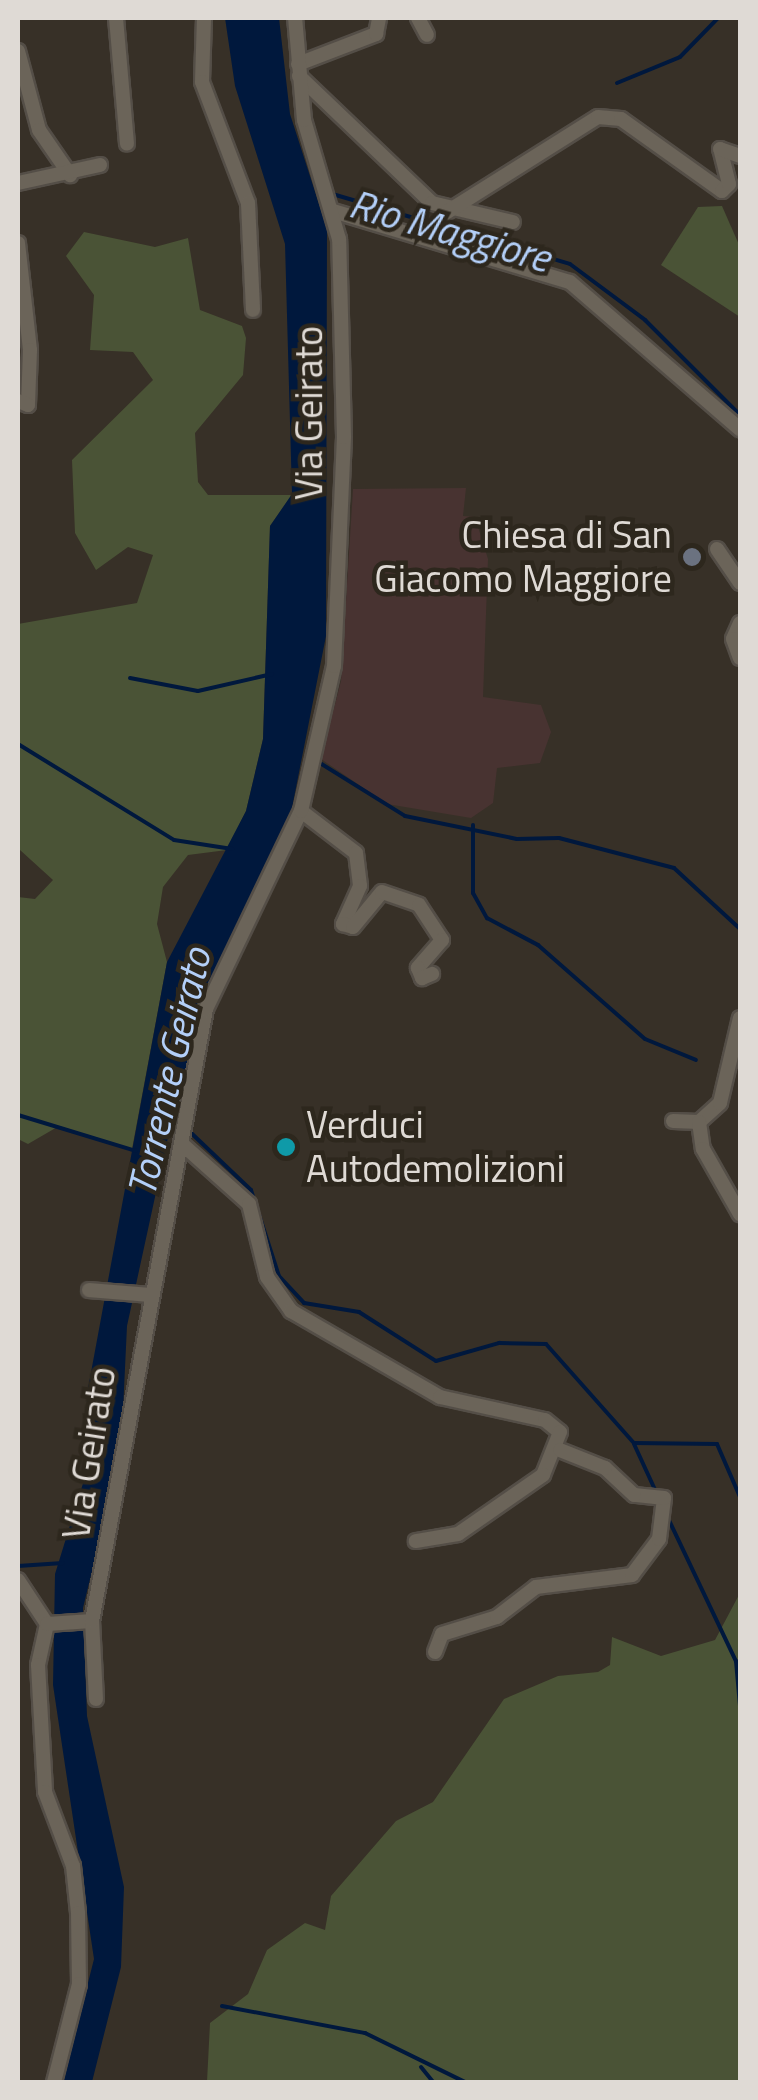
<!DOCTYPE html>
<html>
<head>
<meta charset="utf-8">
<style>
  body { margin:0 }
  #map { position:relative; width:758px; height:2100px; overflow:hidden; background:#373027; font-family:"Titillium Web",sans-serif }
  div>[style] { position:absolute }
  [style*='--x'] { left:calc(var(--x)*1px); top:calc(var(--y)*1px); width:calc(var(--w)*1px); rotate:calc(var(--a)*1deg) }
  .industrial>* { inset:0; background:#483331 }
  .green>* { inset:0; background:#4a5336 }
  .water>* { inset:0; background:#00183d }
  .stream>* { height:4px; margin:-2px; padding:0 2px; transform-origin:2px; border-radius:2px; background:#00183d }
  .roads { filter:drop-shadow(2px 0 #544e47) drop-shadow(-2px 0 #544e47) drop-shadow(0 2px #544e47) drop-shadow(0 -2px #544e47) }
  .minor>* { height:14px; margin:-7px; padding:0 7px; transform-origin:7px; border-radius:7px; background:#6b6459 }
  .dots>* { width:28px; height:28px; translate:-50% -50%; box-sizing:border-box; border:5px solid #2d271d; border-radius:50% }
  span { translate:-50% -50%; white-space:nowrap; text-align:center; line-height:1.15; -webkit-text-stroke:9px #2d271d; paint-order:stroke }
  .street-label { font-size:38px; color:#dfdad5 }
  .poi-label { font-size:38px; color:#dfdad5 }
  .right { translate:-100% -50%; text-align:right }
  .left { translate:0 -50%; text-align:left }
  .water-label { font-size:40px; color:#b3cff8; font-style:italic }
  .frame { position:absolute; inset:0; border:20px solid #dfdad5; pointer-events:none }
</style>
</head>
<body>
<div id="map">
  <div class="industrial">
    <div style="clip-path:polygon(466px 488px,463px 516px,475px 517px,488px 559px,483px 697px,541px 705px,551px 732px,540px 763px,497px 768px,493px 803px,471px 818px,387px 804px,321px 759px,341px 681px,353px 489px)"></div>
  </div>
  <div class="green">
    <div style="clip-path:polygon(722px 206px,740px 247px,740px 317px,661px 265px,698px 207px)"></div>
    <div style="clip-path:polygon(84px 232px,155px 247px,188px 238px,200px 310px,242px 326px,246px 338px,243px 375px,195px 433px,198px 482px,208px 495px,292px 495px,270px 526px,263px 739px,246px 811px,227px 850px,188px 855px,163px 887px,157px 924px,167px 962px,132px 1149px,59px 1126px,28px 1144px,18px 1139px,18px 897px,35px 899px,53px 880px,20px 850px,18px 624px,137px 603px,153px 555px,128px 547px,96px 570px,75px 533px,72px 460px,153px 380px,133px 352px,90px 350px,94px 295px,66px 256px)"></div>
    <div style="clip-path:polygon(740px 1593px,740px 2082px,207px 2082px,210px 2023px,248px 1994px,267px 1950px,305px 1923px,325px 1930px,331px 1896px,396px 1821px,433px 1802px,504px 1699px,558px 1676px,598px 1672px,610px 1665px,612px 1637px,661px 1656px,715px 1640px)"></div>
  </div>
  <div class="water">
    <div style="clip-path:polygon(225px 18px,279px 18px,290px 114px,327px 229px,326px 636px,290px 818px,191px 1021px,183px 1103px,170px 1128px,127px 1326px,121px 1452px,83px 1608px,87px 1716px,124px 1887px,121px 1967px,92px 2082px,63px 2082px,94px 1959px,53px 1685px,55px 1574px,89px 1464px,87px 1394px,167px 962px,246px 811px,263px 739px,270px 526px,292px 494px,285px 244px,235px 86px)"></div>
  </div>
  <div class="stream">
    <div style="--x:617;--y:83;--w:68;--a:-22.4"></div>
    <div style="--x:680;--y:57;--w:54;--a:-45.7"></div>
    <div style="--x:329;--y:193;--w:251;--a:16.4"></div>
    <div style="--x:570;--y:264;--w:94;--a:36.7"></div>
    <div style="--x:645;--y:320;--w:134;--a:45"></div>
    <div style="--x:130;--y:678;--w:69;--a:10.8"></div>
    <div style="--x:198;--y:691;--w:76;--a:-12.9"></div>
    <div style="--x:18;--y:744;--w:183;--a:31.6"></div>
    <div style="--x:174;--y:840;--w:59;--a:8.8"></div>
    <div style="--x:320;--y:763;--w:100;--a:31.9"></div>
    <div style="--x:405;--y:816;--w:114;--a:11.6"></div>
    <div style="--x:517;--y:839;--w:42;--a:-1.4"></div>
    <div style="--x:559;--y:838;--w:119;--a:14.6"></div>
    <div style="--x:674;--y:868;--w:90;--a:42.7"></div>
    <div style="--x:473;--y:825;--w:68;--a:90"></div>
    <div style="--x:473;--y:893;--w:29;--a:61"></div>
    <div style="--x:487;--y:918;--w:58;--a:27.9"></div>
    <div style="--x:538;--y:945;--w:142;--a:41.3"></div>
    <div style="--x:645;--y:1039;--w:55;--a:22.4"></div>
    <div style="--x:18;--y:1115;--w:123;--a:17"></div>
    <div style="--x:188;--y:1130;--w:87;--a:43.6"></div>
    <div style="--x:251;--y:1190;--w:90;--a:72"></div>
    <div style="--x:279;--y:1276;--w:37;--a:47"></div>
    <div style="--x:304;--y:1303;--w:56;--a:9.3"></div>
    <div style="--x:359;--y:1312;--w:91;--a:32.5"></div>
    <div style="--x:436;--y:1361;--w:66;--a:-15.9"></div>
    <div style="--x:499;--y:1343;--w:47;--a:1.2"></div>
    <div style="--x:546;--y:1344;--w:132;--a:48.4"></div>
    <div style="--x:634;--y:1443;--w:83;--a:0.7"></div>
    <div style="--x:717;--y:1444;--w:58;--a:66.5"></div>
    <div style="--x:634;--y:1444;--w:55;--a:65.3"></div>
    <div style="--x:667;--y:1516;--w:161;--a:64.6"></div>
    <div style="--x:736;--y:1661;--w:45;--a:84.9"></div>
    <div style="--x:18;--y:1566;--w:45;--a:-3.8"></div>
    <div style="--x:222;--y:2006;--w:146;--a:10.7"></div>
    <div style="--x:365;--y:2033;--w:111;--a:26.1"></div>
    <div style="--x:421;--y:2067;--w:19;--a:51"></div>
    <div style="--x:508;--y:2082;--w:30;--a:0"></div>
  </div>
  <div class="roads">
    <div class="minor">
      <div style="--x:116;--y:18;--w:126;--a:85"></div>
      <div style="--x:204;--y:18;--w:64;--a:91.8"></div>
      <div style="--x:202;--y:82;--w:129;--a:69.2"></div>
      <div style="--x:248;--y:203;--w:107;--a:87.3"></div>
      <div style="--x:418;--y:18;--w:19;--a:62"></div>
      <div style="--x:18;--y:51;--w:82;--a:75.1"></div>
      <div style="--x:39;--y:130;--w:55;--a:55.4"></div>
      <div style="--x:298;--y:64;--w:84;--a:-21"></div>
      <div style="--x:376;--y:34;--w:16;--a:-79"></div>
      <div style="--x:299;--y:76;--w:184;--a:43.7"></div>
      <div style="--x:432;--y:203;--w:83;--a:13.2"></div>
      <div style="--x:18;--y:183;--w:84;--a:-12.4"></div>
      <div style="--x:333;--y:211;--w:247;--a:16.7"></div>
      <div style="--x:570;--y:282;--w:225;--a:40.9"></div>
      <div style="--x:447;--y:212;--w:178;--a:-32.2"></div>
      <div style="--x:598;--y:117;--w:23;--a:5"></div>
      <div style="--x:621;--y:119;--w:124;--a:35.5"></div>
      <div style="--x:722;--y:191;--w:10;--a:-45"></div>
      <div style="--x:729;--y:184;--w:36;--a:-104"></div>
      <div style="--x:720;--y:149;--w:21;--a:19"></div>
      <div style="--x:18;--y:243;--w:108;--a:83.6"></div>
      <div style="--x:30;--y:350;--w:55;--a:92.1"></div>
      <div style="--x:28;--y:405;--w:11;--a:-158"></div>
      <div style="--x:717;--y:549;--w:41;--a:55.9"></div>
      <div style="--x:740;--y:623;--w:17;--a:114"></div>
      <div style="--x:733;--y:639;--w:20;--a:70"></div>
      <div style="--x:301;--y:811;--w:69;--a:37.4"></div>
      <div style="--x:356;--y:853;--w:33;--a:83"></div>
      <div style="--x:360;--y:886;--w:42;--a:114.1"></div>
      <div style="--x:343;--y:924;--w:10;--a:17"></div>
      <div style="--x:353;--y:927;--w:45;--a:-50.4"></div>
      <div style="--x:382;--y:892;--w:39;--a:19"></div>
      <div style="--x:419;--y:905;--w:42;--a:56.7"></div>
      <div style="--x:442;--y:940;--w:37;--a:131"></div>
      <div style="--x:418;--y:968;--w:11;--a:68"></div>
      <div style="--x:422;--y:978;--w:11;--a:-22"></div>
      <div style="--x:673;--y:1121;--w:26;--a:2"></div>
      <div style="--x:699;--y:1122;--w:28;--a:-42"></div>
      <div style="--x:720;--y:1103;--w:87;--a:-76.8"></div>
      <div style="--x:699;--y:1122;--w:27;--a:82"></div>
      <div style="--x:703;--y:1149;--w:75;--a:60.4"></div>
      <div style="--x:182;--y:1144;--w:90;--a:41.8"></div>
      <div style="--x:249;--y:1204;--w:75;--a:76.1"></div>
      <div style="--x:267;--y:1277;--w:42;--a:54.8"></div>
      <div style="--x:291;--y:1311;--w:172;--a:30"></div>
      <div style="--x:440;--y:1397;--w:107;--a:12.4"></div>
      <div style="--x:545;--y:1420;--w:19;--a:39"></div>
      <div style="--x:560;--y:1432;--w:46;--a:111.6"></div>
      <div style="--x:543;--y:1475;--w:103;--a:145.2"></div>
      <div style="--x:458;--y:1534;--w:43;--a:170.5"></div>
      <div style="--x:89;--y:1290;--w:61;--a:4.7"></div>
      <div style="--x:18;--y:1580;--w:53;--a:56.6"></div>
      <div style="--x:47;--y:1624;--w:42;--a:102.4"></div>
      <div style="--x:38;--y:1665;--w:127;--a:86.8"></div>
      <div style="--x:45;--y:1792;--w:79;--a:69.3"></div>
      <div style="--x:73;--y:1866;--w:47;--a:83.9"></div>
      <div style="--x:78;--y:1913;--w:71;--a:89.2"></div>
      <div style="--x:79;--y:1984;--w:101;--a:104.3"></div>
      <div style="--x:47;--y:1624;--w:45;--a:-3.8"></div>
      <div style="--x:435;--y:1652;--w:19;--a:-69"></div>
      <div style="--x:442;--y:1634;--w:58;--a:-17.2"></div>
      <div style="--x:497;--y:1617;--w:49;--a:-37.6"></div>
      <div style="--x:536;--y:1587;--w:97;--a:-7.1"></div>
      <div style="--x:632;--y:1575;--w:45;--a:-53.1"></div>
      <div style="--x:659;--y:1539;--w:41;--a:-83"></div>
      <div style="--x:664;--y:1498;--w:30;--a:-174"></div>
      <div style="--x:634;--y:1495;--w:40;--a:-137"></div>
      <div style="--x:605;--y:1468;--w:48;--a:-158.2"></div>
      <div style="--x:96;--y:1699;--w:78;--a:-92.9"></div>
      <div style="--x:92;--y:1621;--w:623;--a:-79.45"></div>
      <div style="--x:206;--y:1009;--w:220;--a:-64.4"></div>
      <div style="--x:301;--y:811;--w:149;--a:-77.2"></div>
      <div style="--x:334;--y:666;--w:229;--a:-87.5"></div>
      <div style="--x:344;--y:437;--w:198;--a:-91.4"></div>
      <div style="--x:339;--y:239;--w:124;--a:-106.4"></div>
      <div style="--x:304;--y:120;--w:102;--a:-95"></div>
    </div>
  </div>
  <div class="dots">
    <div style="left:692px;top:557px;background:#6b7280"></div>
    <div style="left:286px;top:1147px;background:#0f9aa8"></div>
  </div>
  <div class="street-label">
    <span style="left:309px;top:413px;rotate:-90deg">Via Geirato</span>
    <span style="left:89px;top:1453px;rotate:-81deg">Via Geirato</span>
  </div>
  <div class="poi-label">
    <span class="right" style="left:672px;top:557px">Chiesa di San<br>Giacomo Maggiore</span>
    <span class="left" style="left:306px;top:1147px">Verduci<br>Autodemolizioni</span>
  </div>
  <div class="water-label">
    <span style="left:450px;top:231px;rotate:16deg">Rio Maggiore</span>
    <span style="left:169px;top:1072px;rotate:-77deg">Torrente Geirato</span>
  </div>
  <div class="frame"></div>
</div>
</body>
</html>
